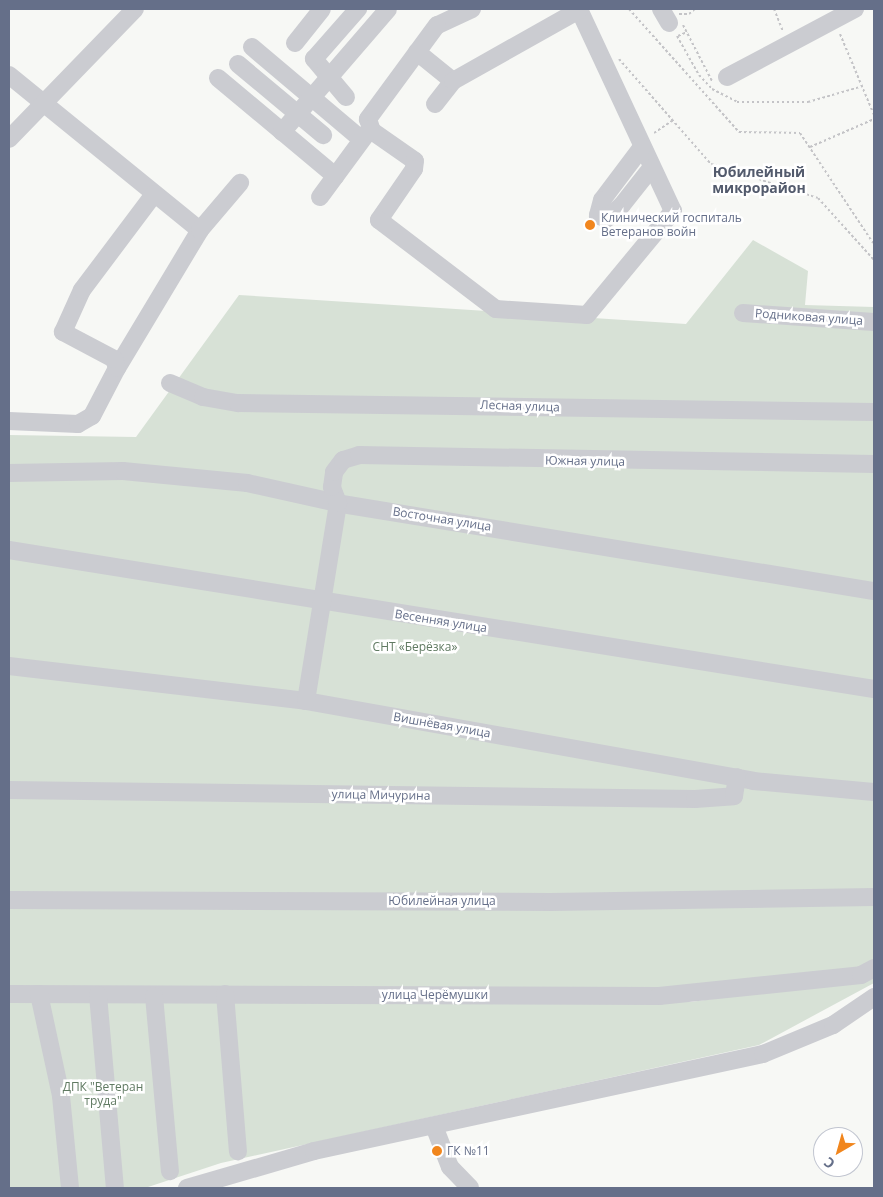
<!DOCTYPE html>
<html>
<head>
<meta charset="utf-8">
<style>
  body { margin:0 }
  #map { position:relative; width:883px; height:1197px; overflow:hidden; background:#f7f8f5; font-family:"Open Sans",sans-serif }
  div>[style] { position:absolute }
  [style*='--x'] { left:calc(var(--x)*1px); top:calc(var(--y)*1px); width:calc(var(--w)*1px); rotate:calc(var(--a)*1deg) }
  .green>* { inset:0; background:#d7e1d6 }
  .path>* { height:2px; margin-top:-1px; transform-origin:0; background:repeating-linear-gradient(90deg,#c4c4c7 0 2.5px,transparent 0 5px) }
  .minor>* { height:18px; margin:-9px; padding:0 9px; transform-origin:9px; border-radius:9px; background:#cbccd1 }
  .dots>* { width:14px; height:14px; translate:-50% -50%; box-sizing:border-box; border:2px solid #fff; border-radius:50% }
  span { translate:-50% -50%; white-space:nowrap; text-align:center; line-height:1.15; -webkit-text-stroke:5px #fff; paint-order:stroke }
  .poi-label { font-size:12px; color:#656f89 }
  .left { translate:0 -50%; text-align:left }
  .street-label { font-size:12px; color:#656f89 }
  .park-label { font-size:12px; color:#607a62 }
  .neighbourhood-label { font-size:14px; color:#535b6d; font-weight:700 }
  .frame { position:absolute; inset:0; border:10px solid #656f89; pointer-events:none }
  .north { position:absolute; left:813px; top:1127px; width:50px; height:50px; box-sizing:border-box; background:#fff; border:1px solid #c1c5d0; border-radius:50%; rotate:218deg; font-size:14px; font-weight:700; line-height:20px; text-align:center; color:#656f89 }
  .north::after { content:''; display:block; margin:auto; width:18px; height:22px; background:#f1861d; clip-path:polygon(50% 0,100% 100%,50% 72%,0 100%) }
</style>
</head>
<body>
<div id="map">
  <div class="green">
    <div style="clip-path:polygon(753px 240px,808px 271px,805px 305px,874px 307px,874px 974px,695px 989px,9px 986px,9px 435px,136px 437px,239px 295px,686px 324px)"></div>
    <div style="clip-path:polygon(864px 977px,874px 978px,874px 983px,759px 1045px,221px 1163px,145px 1188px,9px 1188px,9px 1000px,691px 1002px)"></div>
  </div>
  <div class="path">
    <div style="--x:629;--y:9;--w:165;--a:48.2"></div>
    <div style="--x:739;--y:132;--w:61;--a:0.9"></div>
    <div style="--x:800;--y:133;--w:132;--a:56.4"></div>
    <div style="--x:774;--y:9;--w:24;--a:68"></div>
    <div style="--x:679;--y:14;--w:10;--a:0"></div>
    <div style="--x:689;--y:14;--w:8;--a:-40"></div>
    <div style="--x:683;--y:25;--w:63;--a:62.6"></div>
    <div style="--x:840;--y:34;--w:88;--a:67.2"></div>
    <div style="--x:677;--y:36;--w:45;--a:60.6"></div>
    <div style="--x:699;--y:75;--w:19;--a:47"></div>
    <div style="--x:712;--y:89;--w:28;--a:27"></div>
    <div style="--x:737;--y:102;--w:71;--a:0"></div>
    <div style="--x:808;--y:102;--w:57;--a:-16.2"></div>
    <div style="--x:678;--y:36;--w:10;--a:-24"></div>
    <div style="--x:619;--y:59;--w:140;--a:48.8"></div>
    <div style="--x:711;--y:164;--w:112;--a:17.6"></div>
    <div style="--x:818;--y:198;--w:84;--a:47.9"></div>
    <div style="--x:654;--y:133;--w:23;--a:-34"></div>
    <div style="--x:810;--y:147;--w:70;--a:-23.6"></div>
  </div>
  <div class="minor">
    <div style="--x:472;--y:9;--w:38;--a:155"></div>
    <div style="--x:437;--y:25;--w:117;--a:126.3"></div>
    <div style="--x:368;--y:119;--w:13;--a:72"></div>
    <div style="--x:372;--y:131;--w:52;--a:34.9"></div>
    <div style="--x:415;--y:161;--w:8;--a:97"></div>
    <div style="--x:414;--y:169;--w:62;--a:124.5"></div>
    <div style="--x:379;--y:220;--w:147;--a:37.3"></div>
    <div style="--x:496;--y:309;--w:91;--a:3.8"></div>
    <div style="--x:587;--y:315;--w:135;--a:-50.4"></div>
    <div style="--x:673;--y:211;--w:223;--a:-115"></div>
    <div style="--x:661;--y:9;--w:16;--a:60"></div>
    <div style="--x:295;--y:43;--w:43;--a:-51.5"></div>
    <div style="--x:252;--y:47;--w:135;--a:40.2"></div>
    <div style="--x:417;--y:52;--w:46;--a:38.9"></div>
    <div style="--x:238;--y:64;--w:111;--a:39.9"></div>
    <div style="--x:9;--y:75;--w:246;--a:39.1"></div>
    <div style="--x:200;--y:230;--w:161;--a:121"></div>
    <div style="--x:727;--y:77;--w:145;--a:-28"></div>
    <div style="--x:218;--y:78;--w:153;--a:39.9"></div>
    <div style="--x:346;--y:97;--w:50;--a:-130.1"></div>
    <div style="--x:314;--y:59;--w:67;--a:-48.7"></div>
    <div style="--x:435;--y:104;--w:29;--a:-52"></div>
    <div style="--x:453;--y:81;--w:145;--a:-29.4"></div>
    <div style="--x:282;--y:132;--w:162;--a:-49.2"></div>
    <div style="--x:9;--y:139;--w:181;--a:-45.9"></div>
    <div style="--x:642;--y:147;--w:66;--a:127"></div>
    <div style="--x:602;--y:200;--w:16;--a:105"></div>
    <div style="--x:598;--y:215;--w:9;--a:27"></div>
    <div style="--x:606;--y:219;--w:21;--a:-41"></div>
    <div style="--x:622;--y:205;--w:48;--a:-51.7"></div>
    <div style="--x:320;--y:197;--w:84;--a:-53.7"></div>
    <div style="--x:200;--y:230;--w:62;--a:-49.6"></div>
    <div style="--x:743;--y:313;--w:131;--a:3.9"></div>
    <div style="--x:170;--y:383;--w:36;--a:23"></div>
    <div style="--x:203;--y:397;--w:36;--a:10"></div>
    <div style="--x:238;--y:403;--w:636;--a:0.81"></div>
    <div style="--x:9;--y:421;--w:69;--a:2.5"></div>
    <div style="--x:78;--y:424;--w:16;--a:-30"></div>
    <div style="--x:92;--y:416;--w:54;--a:-62.5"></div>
    <div style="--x:117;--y:368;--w:9;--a:-108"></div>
    <div style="--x:114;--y:359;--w:58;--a:-152.1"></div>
    <div style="--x:63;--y:332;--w:46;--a:-65.7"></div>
    <div style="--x:82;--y:290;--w:120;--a:-53.1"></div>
    <div style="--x:9;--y:473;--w:114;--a:-1"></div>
    <div style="--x:123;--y:471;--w:125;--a:5.5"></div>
    <div style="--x:247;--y:483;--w:97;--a:12.5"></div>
    <div style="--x:342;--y:504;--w:539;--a:9.29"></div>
    <div style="--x:9;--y:550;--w:876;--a:9.13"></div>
    <div style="--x:9;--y:666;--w:299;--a:6.7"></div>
    <div style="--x:306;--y:701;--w:454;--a:10.1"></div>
    <div style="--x:753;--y:781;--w:121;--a:5.2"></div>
    <div style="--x:306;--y:701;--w:201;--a:-80.8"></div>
    <div style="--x:338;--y:503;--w:17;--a:-111"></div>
    <div style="--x:332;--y:487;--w:15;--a:-82"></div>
    <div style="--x:334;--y:472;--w:15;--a:-53"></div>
    <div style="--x:343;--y:460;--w:17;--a:-17"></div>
    <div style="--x:359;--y:455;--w:515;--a:1"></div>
    <div style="--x:9;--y:790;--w:686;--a:0.75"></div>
    <div style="--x:695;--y:799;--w:39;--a:-4"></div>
    <div style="--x:734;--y:796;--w:19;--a:-81"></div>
    <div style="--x:9;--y:900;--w:541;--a:0.21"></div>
    <div style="--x:550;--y:902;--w:324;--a:-0.9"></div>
    <div style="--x:9;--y:994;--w:650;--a:0.18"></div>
    <div style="--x:659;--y:996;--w:203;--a:-5.9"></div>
    <div style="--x:861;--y:975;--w:15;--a:-28"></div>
    <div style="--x:39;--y:994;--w:104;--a:77.8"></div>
    <div style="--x:61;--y:1096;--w:92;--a:84.4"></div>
    <div style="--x:225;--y:994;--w:158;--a:85.3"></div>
    <div style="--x:98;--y:995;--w:194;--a:85"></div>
    <div style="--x:154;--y:996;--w:176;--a:84.8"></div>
    <div style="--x:434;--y:1126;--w:44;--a:68.7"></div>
    <div style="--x:450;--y:1167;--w:29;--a:46"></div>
    <div style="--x:187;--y:1188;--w:132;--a:-16.2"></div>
    <div style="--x:314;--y:1151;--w:459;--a:-12.2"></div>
    <div style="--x:763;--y:1054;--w:76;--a:-22.5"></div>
    <div style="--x:833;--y:1025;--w:50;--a:-34.3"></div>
  </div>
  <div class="dots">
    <div style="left:590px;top:225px;background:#f1861d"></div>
    <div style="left:437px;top:1151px;background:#f1861d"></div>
  </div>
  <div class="poi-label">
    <span class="left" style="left:601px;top:225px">Клинический госпиталь<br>Ветеранов войн</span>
    <span class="left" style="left:447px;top:1151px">ГК №11</span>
  </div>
  <div class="street-label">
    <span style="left:809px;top:317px;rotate:4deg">Родниковая улица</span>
    <span style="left:520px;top:406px;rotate:2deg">Лесная улица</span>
    <span style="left:585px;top:461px;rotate:1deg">Южная улица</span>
    <span style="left:442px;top:519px;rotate:9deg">Восточная улица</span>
    <span style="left:441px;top:621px;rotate:9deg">Весенняя улица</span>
    <span style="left:442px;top:725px;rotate:10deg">Вишнёвая улица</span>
    <span style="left:381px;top:795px;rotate:1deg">улица Мичурина</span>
    <span style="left:442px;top:901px">Юбилейная улица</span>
    <span style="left:435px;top:995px">улица Черёмушки</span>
  </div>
  <div class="park-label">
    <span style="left:415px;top:647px">СНТ «Берёзка»</span>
    <span style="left:103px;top:1094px">ДПК "Ветеран<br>труда"</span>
  </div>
  <div class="neighbourhood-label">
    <span style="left:759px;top:180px">Юбилейный<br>микрорайон</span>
  </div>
  <div class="frame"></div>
  <div class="north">С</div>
</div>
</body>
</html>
